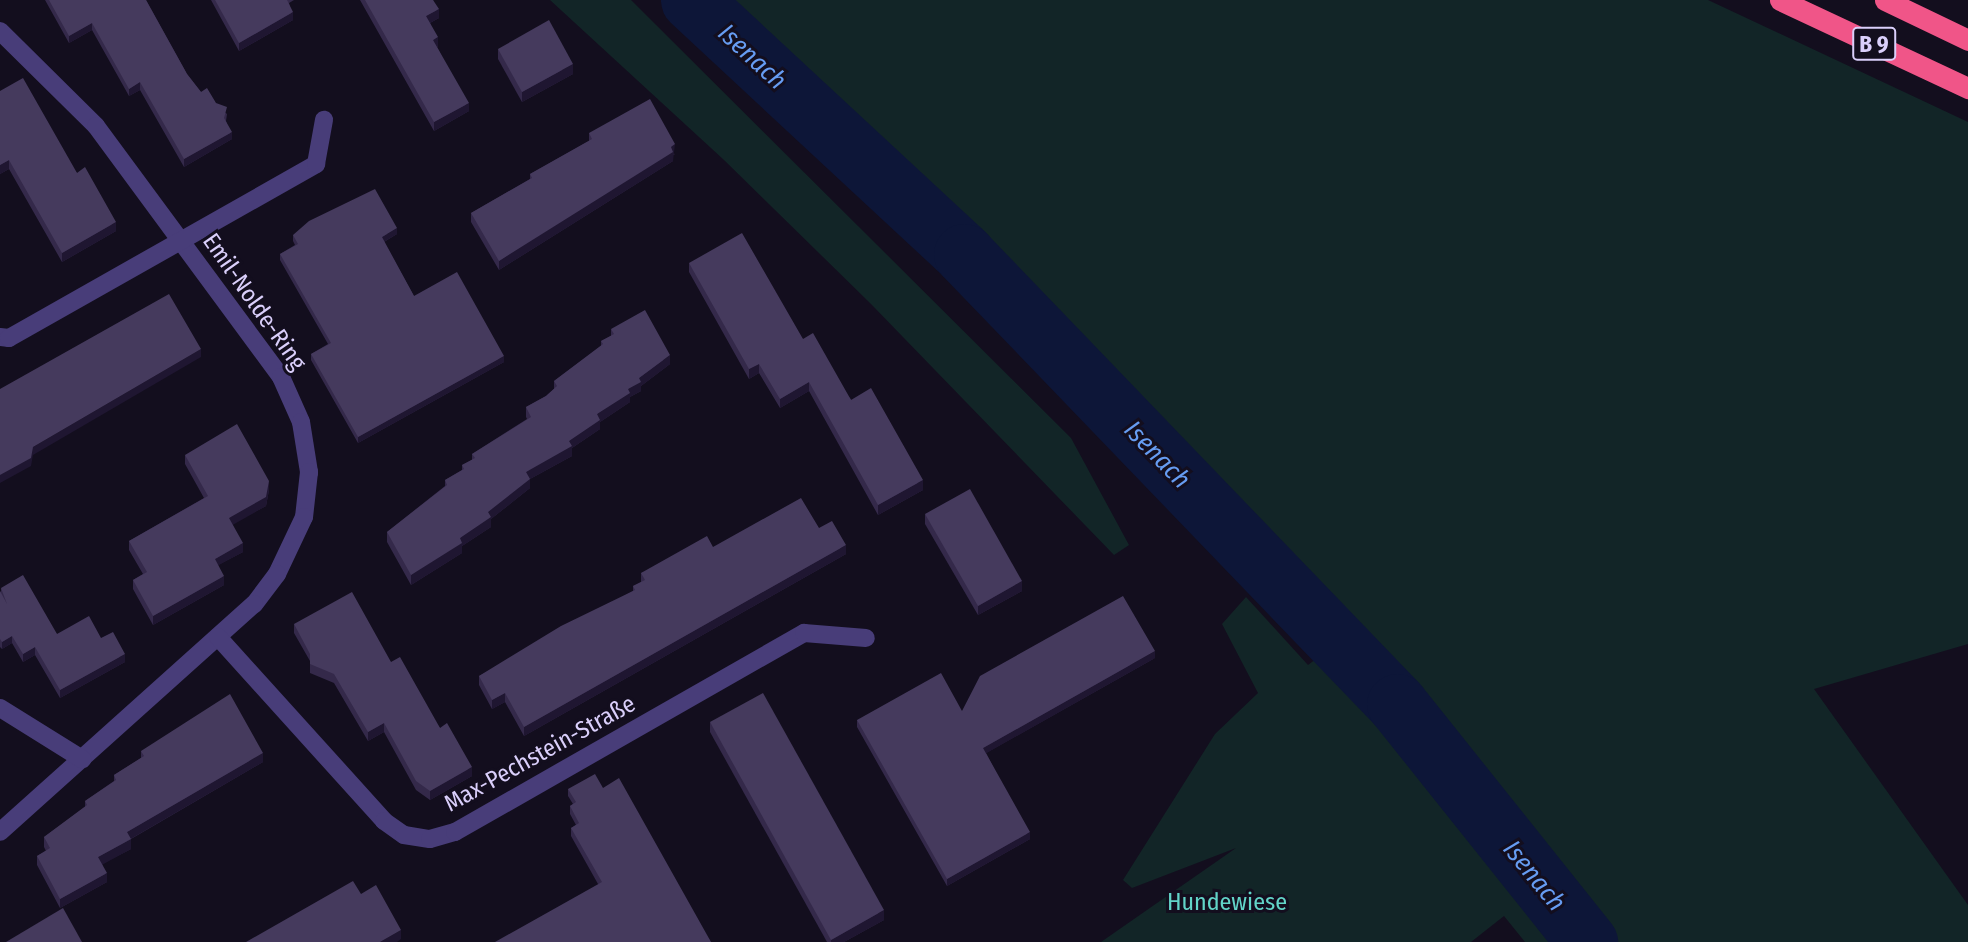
<!DOCTYPE html>
<html>
<head>
<meta charset="utf-8">
<style>
  body { margin:0 }
  #map { position:relative; width:1968px; height:942px; overflow:hidden; background:#130e1e; font-family:"Fira Sans Condensed",sans-serif }
  div>[style] { position:absolute }
  [style*='--x'] { left:calc(var(--x)*1px); top:calc(var(--y)*1px); width:calc(var(--w)*1px); rotate:calc(var(--a)*1deg) }
  .green>* { inset:0; background:#122527 }
  .river>* { height:61px; margin:-30.5px; padding:0 30.5px; transform-origin:30.5px; border-radius:30.5px; background:#0d1638 }
  .minor>* { height:18px; margin:-9px; padding:0 9px; transform-origin:9px; border-radius:9px; background:#483d79 }
  .highway>* { height:21px; margin:-10.5px; padding:0 10.5px; transform-origin:10.5px; border-radius:10.5px; background:#f05588 }
  .wall>* { inset:0; background:#34294a }
  .shaded-wall>* { inset:0; background:#1f1631 }
  .building>* { inset:0; background:#453a5d }
  span { translate:-50% -50%; white-space:nowrap; text-align:center; line-height:1.15; -webkit-text-stroke:6px #130e1e; paint-order:stroke }
  .shield-label span { padding:2px 5px; background:#130e1e; border:2px solid; border-radius:5px; -webkit-text-stroke-width:0 }
  .shield-label { font-size:23px; color:#dacffb; font-weight:700 }
  .street-label { font-size:24px; color:#dacffb }
  .park-label { font-size:24px; color:#62d4c8 }
  .water-label { font-size:26px; color:#669cf2; font-style:italic }
</style>
</head>
<body>
<div id="map">
  <div class="green">
    <div style="clip-path:polygon(550px 0,631px 0,1071px 438px,1129px 545px,1114px 555px,871px 304px,724px 160px)"></div>
    <div style="clip-path:polygon(706px 0,1708px 0,1968px 122px,1968px 644px,1814px 689px,1968px 905px,1968px 942px,1525px 942px,1504px 916px,1471px 942px,1101px 942px,1236px 848px,1132px 888px,1123px 880px,1215px 734px,1258px 693px,1222px 624px,1246px 597px,1308px 665px,1348px 635px)"></div>
  </div>
  <div class="river">
    <div style="--x:691;--y:0;--w:373;--a:42.9"></div>
    <div style="--x:964;--y:254;--w:624;--a:46.1"></div>
    <div style="--x:1397;--y:704;--w:305;--a:51.4"></div>
  </div>
  <div class="minor">
    <div style="--x:0;--y:31;--w:135;--a:44.7"></div>
    <div style="--x:96;--y:126;--w:312;--a:53.6"></div>
    <div style="--x:281;--y:377;--w:49;--a:66"></div>
    <div style="--x:301;--y:422;--w:51;--a:80.9"></div>
    <div style="--x:309;--y:472;--w:45;--a:96.3"></div>
    <div style="--x:304;--y:517;--w:63;--a:115.3"></div>
    <div style="--x:277;--y:574;--w:38;--a:127"></div>
    <div style="--x:254;--y:604;--w:341;--a:138.1"></div>
    <div style="--x:0;--y:337;--w:9;--a:6"></div>
    <div style="--x:9;--y:338;--w:353;--a:-29.5"></div>
    <div style="--x:316;--y:164;--w:45;--a:-79.7"></div>
    <div style="--x:218;--y:637;--w:248;--a:47.9"></div>
    <div style="--x:384;--y:821;--w:24;--a:35"></div>
    <div style="--x:404;--y:835;--w:26;--a:9"></div>
    <div style="--x:430;--y:839;--w:26;--a:-16"></div>
    <div style="--x:455;--y:832;--w:402;--a:-29.7"></div>
    <div style="--x:804;--y:633;--w:62;--a:4.6"></div>
    <div style="--x:0;--y:708;--w:97;--a:31.9"></div>
  </div>
  <div class="highway">
    <div style="--x:1780;--y:0;--w:208;--a:25.1"></div>
    <div style="--x:1885;--y:0;--w:92;--a:25.7"></div>
  </div>
  <div class="wall">
    <div style="clip-path:polygon(45px 0,146px 0,187px 74px,201px 92px,227px 114px,226px 121px,232px 139px,184px 167px,140px 90px,129px 96px,92px 30px,69px 43px)"></div>
    <div style="clip-path:polygon(211px 0,294px 0,289px 3px,293px 20px,239px 51px)"></div>
    <div style="clip-path:polygon(360px 0,433px 0,439px 18px,430px 23px,438px 46px,437px 47px,469px 111px,434px 131px)"></div>
    <div style="clip-path:polygon(498px 49px,573px 74px,522px 102px,498px 59px)"></div>
    <div style="clip-path:polygon(0 91px,77px 173px,116px 231px,62px 262px,9px 169px,0 174px)"></div>
    <div style="clip-path:polygon(589px 133px,675px 154px,673px 155px,673px 161px,499px 270px,471px 222px,471px 213px,530px 179px,530px 174px,589px 141px)"></div>
    <div style="clip-path:polygon(397px 234px,384px 242px,414px 296px,504px 362px,358px 443px,311px 360px,311px 354px,328px 344px,280px 260px,280px 254px,295px 245px,293px 241px,293px 235px)"></div>
    <div style="clip-path:polygon(689px 263px,803px 339px,923px 490px,878px 515px,809px 391px,780px 408px,759px 373px,749px 379px,689px 272px)"></div>
    <div style="clip-path:polygon(611px 329px,670px 364px,641px 386px,641px 391px,630px 397px,630px 402px,600px 422px,600px 429px,572px 448px,572px 456px,530px 479px,530px 488px,491px 519px,491px 527px,462px 546px,462px 553px,411px 585px,387px 542px,387px 532px,445px 486px,445px 480px,462px 470px,462px 465px,472px 460px,472px 454px,527px 419px,526px 417px,526px 407px,546px 396px,554px 389px,554px 381px,601px 346px,601px 341px,611px 336px)"></div>
    <div style="clip-path:polygon(185px 455px,269px 490px,266px 506px,232px 524px,243px 552px,218px 565px,224px 585px,153px 625px,133px 589px,133px 580px,143px 574px,129px 550px,129px 541px,204px 498px,185px 464px)"></div>
    <div style="clip-path:polygon(925px 514px,1022px 591px,978px 615px,925px 524px)"></div>
    <div style="clip-path:polygon(819px 528px,846px 554px,524px 736px,505px 702px,492px 709px,479px 685px,479px 676px,633px 591px,633px 586px,641px 582px,641px 573px,713px 547px)"></div>
    <div style="clip-path:polygon(1px 588px,57px 634px,101px 638px,125px 662px,60px 698px,35px 655px,23px 662px,12px 643px,2px 649px,0 647px,0 591px,1px 593px)"></div>
    <div style="clip-path:polygon(294px 624px,391px 662px,440px 728px,472px 776px,430px 800px,416px 790px,384px 732px,368px 741px,334px 683px,310px 673px,310px 661px,294px 633px)"></div>
    <div style="clip-path:polygon(1155px 658px,986px 753px,1030px 839px,947px 886px,857px 727px,857px 720px,962px 711px)"></div>
    <div style="clip-path:polygon(710px 722px,884px 920px,844px 942px,827px 942px,710px 732px)"></div>
    <div style="clip-path:polygon(141px 751px,263px 762px,131px 839px,131px 849px,102px 864px,107px 882px,60px 908px,37px 865px,37px 856px,46px 851px,44px 847px,44px 837px,85px 807px,85px 801px,114px 781px,114px 775px,141px 758px)"></div>
    <div style="clip-path:polygon(603px 788px,711px 942px,598px 884px,571px 836px,571px 828px,576px 825px,570px 814px,570px 806px,573px 804px,568px 796px,568px 789px)"></div>
  </div>
  <div class="shaded-wall">
    <div style="clip-path:polygon(439px 9px,439px 18px,426px 25px,426px 16px)"></div>
    <div style="clip-path:polygon(293px 12px,293px 20px,239px 51px,239px 43px)"></div>
    <div style="clip-path:polygon(92px 23px,92px 30px,69px 43px,69px 36px)"></div>
    <div style="clip-path:polygon(438px 37px,438px 46px,433px 49px,433px 40px)"></div>
    <div style="clip-path:polygon(573px 64px,573px 74px,522px 102px,522px 92px)"></div>
    <div style="clip-path:polygon(140px 82px,140px 90px,129px 96px,129px 89px)"></div>
    <div style="clip-path:polygon(469px 103px,469px 111px,434px 131px,434px 122px)"></div>
    <div style="clip-path:polygon(232px 132px,232px 139px,184px 167px,184px 159px)"></div>
    <div style="clip-path:polygon(675px 144px,673px 161px,499px 270px,499px 261px)"></div>
    <div style="clip-path:polygon(9px 160px,9px 169px,0 174px,0 165px)"></div>
    <div style="clip-path:polygon(116px 222px,116px 231px,62px 262px,62px 253px)"></div>
    <div style="clip-path:polygon(397px 228px,397px 234px,382px 243px,382px 237px)"></div>
    <div style="clip-path:polygon(201px 349px,201px 357px,33px 455px,31px 466px,0 483px,0 475px,33px 447px)"></div>
    <div style="clip-path:polygon(670px 355px,670px 364px,641px 386px,641px 391px,630px 397px,630px 402px,600px 422px,600px 429px,572px 448px,572px 456px,530px 479px,530px 488px,491px 519px,491px 527px,462px 546px,462px 553px,411px 585px,411px 575px,460px 538px,488px 512px,526px 472px,569px 441px,597px 414px,628px 389px,639px 378px)"></div>
    <div style="clip-path:polygon(504px 356px,504px 362px,358px 443px,358px 437px)"></div>
    <div style="clip-path:polygon(759px 364px,759px 373px,749px 379px,749px 369px)"></div>
    <div style="clip-path:polygon(809px 382px,809px 391px,780px 408px,780px 399px)"></div>
    <div style="clip-path:polygon(923px 480px,923px 490px,878px 515px,878px 505px)"></div>
    <div style="clip-path:polygon(269px 481px,269px 490px,266px 506px,229px 527px,229px 518px)"></div>
    <div style="clip-path:polygon(243px 543px,243px 552px,215px 567px,215px 559px)"></div>
    <div style="clip-path:polygon(846px 545px,846px 554px,524px 736px,524px 727px)"></div>
    <div style="clip-path:polygon(224px 576px,224px 585px,153px 625px,153px 616px)"></div>
    <div style="clip-path:polygon(1022px 581px,1022px 591px,978px 615px,978px 606px)"></div>
    <div style="clip-path:polygon(12px 636px,12px 643px,2px 649px,2px 642px)"></div>
    <div style="clip-path:polygon(35px 647px,35px 655px,23px 662px,23px 654px)"></div>
    <div style="clip-path:polygon(1155px 651px,1155px 658px,983px 755px,983px 748px)"></div>
    <div style="clip-path:polygon(125px 654px,125px 662px,60px 698px,60px 690px)"></div>
    <div style="clip-path:polygon(505px 693px,505px 702px,492px 709px,492px 700px)"></div>
    <div style="clip-path:polygon(384px 723px,384px 732px,368px 741px,368px 732px)"></div>
    <div style="clip-path:polygon(263px 753px,263px 762px,127px 841px,127px 832px)"></div>
    <div style="clip-path:polygon(472px 767px,472px 776px,430px 800px,430px 791px)"></div>
    <div style="clip-path:polygon(1030px 832px,1030px 839px,947px 886px,947px 879px)"></div>
    <div style="clip-path:polygon(131px 839px,131px 849px,98px 867px,98px 857px)"></div>
    <div style="clip-path:polygon(107px 873px,107px 882px,60px 908px,60px 899px)"></div>
    <div style="clip-path:polygon(884px 910px,884px 920px,844px 942px,831px 942px,831px 940px)"></div>
    <div style="clip-path:polygon(401px 930px,401px 939px,397px 942px,380px 942px)"></div>
  </div>
  <div class="building">
    <div style="clip-path:polygon(49px 0,146px 0,187px 74px,201px 92px,207px 88px,216px 103px,227px 107px,224px 118px,232px 132px,184px 159px,140px 82px,129px 89px,92px 23px,69px 36px)"></div>
    <div style="clip-path:polygon(215px 0,287px 0,293px 12px,239px 43px)"></div>
    <div style="clip-path:polygon(365px 0,433px 0,439px 9px,426px 16px,438px 37px,433px 40px,469px 103px,434px 122px)"></div>
    <div style="clip-path:polygon(549px 20px,573px 64px,522px 92px,498px 49px)"></div>
    <div style="clip-path:polygon(23px 78px,77px 173px,85px 167px,116px 222px,62px 253px,9px 160px,0 165px,0 91px)"></div>
    <div style="clip-path:polygon(650px 99px,675px 144px,671px 147px,673px 152px,499px 261px,471px 213px,532px 178px,530px 174px,592px 139px,589px 133px)"></div>
    <div style="clip-path:polygon(375px 189px,397px 228px,382px 237px,414px 296px,457px 272px,504px 356px,358px 437px,311px 354px,331px 343px,280px 254px,298px 244px,293px 235px,309px 221px)"></div>
    <div style="clip-path:polygon(742px 233px,803px 339px,813px 333px,851px 400px,871px 388px,923px 480px,878px 505px,809px 382px,780px 399px,759px 364px,749px 369px,689px 263px)"></div>
    <div style="clip-path:polygon(169px 294px,201px 349px,33px 447px,31px 458px,0 475px,0 389px)"></div>
    <div style="clip-path:polygon(645px 310px,670px 355px,639px 378px,641px 382px,628px 389px,630px 393px,597px 414px,600px 420px,569px 441px,572px 446px,526px 472px,530px 479px,488px 512px,491px 517px,460px 538px,462px 543px,411px 575px,387px 532px,447px 485px,445px 480px,464px 469px,462px 465px,475px 458px,472px 454px,531px 417px,526px 407px,546px 396px,557px 386px,554px 381px,603px 344px,601px 341px,614px 334px,611px 329px)"></div>
    <div style="clip-path:polygon(237px 424px,269px 481px,266px 497px,229px 518px,243px 543px,215px 559px,224px 576px,153px 616px,133px 580px,147px 572px,129px 541px,208px 496px,185px 455px)"></div>
    <div style="clip-path:polygon(970px 489px,1022px 581px,978px 606px,925px 514px)"></div>
    <div style="clip-path:polygon(801px 498px,819px 528px,832px 521px,846px 545px,524px 727px,505px 693px,492px 700px,479px 676px,561px 626px,635px 590px,633px 586px,645px 580px,641px 573px,707px 536px,713px 547px)"></div>
    <div style="clip-path:polygon(23px 575px,57px 634px,89px 616px,101px 638px,113px 632px,125px 654px,60px 690px,35px 647px,23px 654px,12px 636px,2px 642px,0 639px,0 591px,7px 604px,1px 588px)"></div>
    <div style="clip-path:polygon(352px 592px,391px 662px,400px 657px,440px 728px,447px 723px,472px 767px,430px 791px,416px 781px,384px 723px,368px 732px,334px 674px,310px 664px,310px 654px,294px 624px)"></div>
    <div style="clip-path:polygon(1123px 596px,1155px 651px,983px 748px,1030px 832px,947px 879px,857px 720px,941px 673px,962px 711px,980px 676px)"></div>
    <div style="clip-path:polygon(763px 693px,884px 910px,831px 940px,710px 722px)"></div>
    <div style="clip-path:polygon(230px 694px,263px 753px,127px 832px,131px 839px,98px 857px,107px 873px,60px 899px,37px 856px,50px 848px,44px 837px,87px 805px,85px 801px,116px 780px,114px 775px,144px 756px,141px 751px)"></div>
    <div style="clip-path:polygon(595px 774px,603px 788px,619px 778px,711px 942px,495px 942px,602px 882px,571px 828px,579px 823px,570px 806px,576px 802px,568px 789px)"></div>
    <div style="clip-path:polygon(353px 881px,361px 894px,376px 885px,401px 930px,380px 942px,246px 942px)"></div>
    <div style="clip-path:polygon(63px 908px,82px 942px,6px 942px)"></div>
  </div>
  <div class="shield-label">
    <span style="left:1874px;top:44px">B 9</span>
  </div>
  <div class="street-label">
    <span style="left:254px;top:302px;rotate:55deg">Emil-Nolde-Ring</span>
    <span style="left:540px;top:754px;rotate:-29deg">Max-Pechstein-Straße</span>
  </div>
  <div class="park-label">
    <span style="left:1227px;top:903px">Hundewiese</span>
  </div>
  <div class="water-label">
    <span style="left:752px;top:57px;rotate:43deg">Isenach</span>
    <span style="left:1157px;top:455px;rotate:46deg">Isenach</span>
    <span style="left:1534px;top:876px;rotate:51deg">Isenach</span>
  </div>
</div>
</body>
</html>
